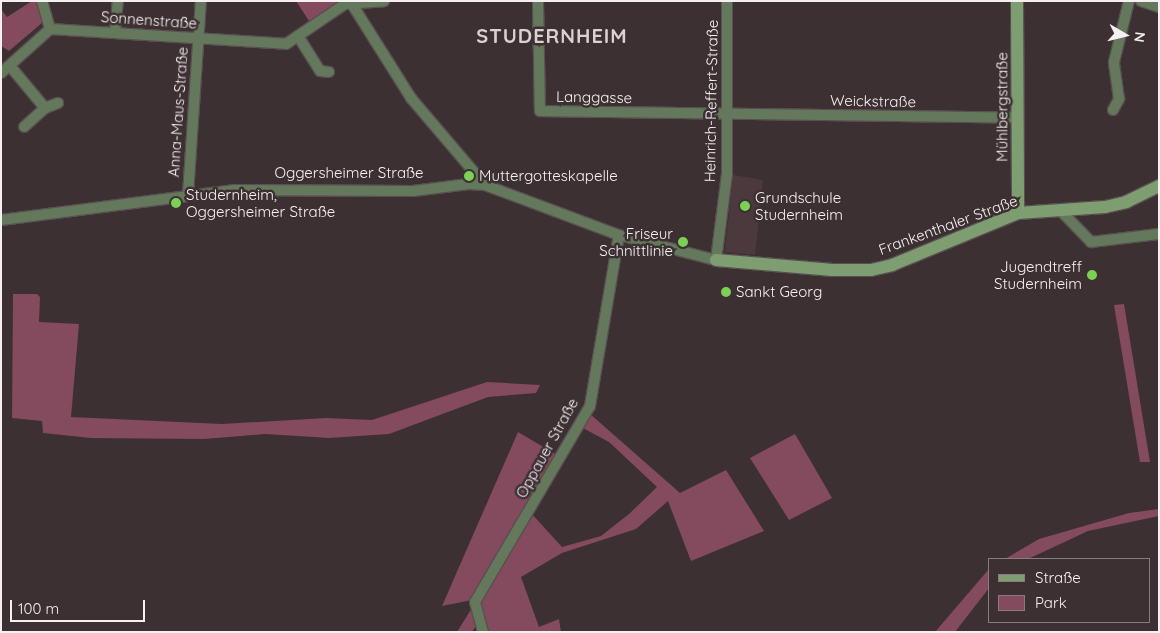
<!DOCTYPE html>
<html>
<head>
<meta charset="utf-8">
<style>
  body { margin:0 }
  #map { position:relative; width:1160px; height:633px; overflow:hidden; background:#3c3033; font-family:Quicksand,sans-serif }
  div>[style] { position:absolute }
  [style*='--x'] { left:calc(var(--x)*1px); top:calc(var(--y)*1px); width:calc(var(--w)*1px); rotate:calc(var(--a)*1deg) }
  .built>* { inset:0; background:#4b393e }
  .green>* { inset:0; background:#844a5d }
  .roads { filter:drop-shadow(1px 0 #5a4f52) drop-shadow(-1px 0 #5a4f52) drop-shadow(0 1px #5a4f52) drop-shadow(0 -1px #5a4f52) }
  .street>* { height:10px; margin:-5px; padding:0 5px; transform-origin:5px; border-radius:5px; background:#64785c }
  .secondary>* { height:12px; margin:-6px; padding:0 6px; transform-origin:6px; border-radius:6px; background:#7e9e71 }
  .dots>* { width:14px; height:14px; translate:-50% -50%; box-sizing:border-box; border:2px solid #3c3033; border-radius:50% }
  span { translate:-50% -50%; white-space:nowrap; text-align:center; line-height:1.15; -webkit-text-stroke:5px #3c3033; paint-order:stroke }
  .street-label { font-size:15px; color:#f7f0f2 }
  .poi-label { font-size:15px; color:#f7f0f2 }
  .left { translate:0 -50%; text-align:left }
  .right { translate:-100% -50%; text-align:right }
  .district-label { font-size:20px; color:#ddcfd3; font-weight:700; letter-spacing:1px }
  .frame { position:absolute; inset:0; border:2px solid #f7f0f2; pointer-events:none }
  .legend { position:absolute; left:988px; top:558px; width:162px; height:65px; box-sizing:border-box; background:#3c3033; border:1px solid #877d7f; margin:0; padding:6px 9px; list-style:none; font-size:15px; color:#f7f0f2 }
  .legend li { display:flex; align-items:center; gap:10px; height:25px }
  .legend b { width:25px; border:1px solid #877d7f }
  .north { position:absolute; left:1100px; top:10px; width:50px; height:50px; -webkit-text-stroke:4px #3c3033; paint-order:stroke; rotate:98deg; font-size:14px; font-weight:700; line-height:20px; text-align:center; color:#f7f0f2 }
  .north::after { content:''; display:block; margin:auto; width:18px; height:22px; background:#f7f0f2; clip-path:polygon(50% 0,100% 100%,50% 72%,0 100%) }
  .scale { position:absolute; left:10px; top:600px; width:135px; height:22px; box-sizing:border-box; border:2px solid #f7f0f2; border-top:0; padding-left:6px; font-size:15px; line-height:18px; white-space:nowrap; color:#f7f0f2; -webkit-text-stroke:4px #3c3033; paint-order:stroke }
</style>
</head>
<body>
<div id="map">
  <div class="built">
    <div style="clip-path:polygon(733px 175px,763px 180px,755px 255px,725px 252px)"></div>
  </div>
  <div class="green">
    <div style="clip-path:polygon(32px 1px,37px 1px,43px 22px,9px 51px,1px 46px,1px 9px,7px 17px)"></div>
    <div style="clip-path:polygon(296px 1px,339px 1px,309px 21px)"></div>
    <div style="clip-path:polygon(13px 294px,37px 294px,40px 297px,39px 322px,79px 324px,71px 417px,222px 424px,326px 418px,372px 420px,487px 382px,540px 385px,536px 393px,488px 397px,389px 434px,329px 438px,265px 434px,204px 439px,91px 438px,43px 433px,42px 421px,12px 418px)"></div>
    <div style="clip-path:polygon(1124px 304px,1150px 462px,1140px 462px,1114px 305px)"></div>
    <div style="clip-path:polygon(589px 413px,680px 493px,726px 470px,764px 531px,691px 561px,668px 501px,636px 529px,562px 553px,521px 577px,539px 627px,559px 619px,561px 632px,479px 632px,477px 624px,472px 632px,457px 632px,531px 513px,562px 547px,601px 536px,629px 514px,657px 487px,609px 442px,581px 427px)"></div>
    <div style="clip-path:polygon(518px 432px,557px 455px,472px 600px,442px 606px)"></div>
    <div style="clip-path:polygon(795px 434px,832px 498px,789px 520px,750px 458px)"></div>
    <div style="clip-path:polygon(1159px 509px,1159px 516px,1088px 531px,1028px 559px,1005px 559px,1039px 539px,1129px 513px)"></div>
    <div style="clip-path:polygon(989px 569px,989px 588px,955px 632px,935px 632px)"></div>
  </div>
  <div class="roads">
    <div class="street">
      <div style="--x:42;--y:1;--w:29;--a:74"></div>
      <div style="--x:350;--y:1;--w:115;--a:57.8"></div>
      <div style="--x:411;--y:98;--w:114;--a:49.6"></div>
      <div style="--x:538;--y:1;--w:110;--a:89"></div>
      <div style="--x:540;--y:111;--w:478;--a:0.8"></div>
      <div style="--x:1141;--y:1;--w:19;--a:18"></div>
      <div style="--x:115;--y:33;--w:32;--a:-85"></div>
      <div style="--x:298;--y:36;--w:41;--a:57.8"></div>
      <div style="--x:320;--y:71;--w:9;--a:6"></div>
      <div style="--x:10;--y:66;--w:55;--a:50.2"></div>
      <div style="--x:45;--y:108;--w:28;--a:138"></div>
      <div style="--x:1;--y:73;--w:66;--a:-41.9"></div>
      <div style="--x:50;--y:29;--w:236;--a:3.6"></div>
      <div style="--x:286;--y:44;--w:71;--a:-34.1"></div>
      <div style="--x:345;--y:4;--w:39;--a:-4"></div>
      <div style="--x:45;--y:108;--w:14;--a:-21"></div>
      <div style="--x:1113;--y:110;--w:13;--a:-61"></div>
      <div style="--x:1119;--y:99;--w:37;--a:-98"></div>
      <div style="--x:1114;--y:62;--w:63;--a:-76.2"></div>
      <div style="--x:188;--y:195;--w:194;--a:-86.2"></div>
      <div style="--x:1060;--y:210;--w:45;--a:45.9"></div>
      <div style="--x:1091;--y:242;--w:68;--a:-6.7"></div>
      <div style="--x:1;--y:220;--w:236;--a:-7.3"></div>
      <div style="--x:235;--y:190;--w:178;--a:0.3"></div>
      <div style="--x:413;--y:191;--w:56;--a:-7.1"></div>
      <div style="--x:469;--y:184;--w:16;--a:4"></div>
      <div style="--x:485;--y:185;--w:143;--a:20.5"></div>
      <div style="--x:619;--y:235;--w:100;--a:14.5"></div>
      <div style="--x:716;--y:260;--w:87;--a:-82.7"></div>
      <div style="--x:727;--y:174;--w:173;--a:-90"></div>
      <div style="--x:483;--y:632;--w:31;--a:-105"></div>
      <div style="--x:475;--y:602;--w:227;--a:-59.6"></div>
      <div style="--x:590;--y:406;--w:173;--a:-80.4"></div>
    </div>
    <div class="secondary">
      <div style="--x:1017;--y:1;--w:212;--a:89.7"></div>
      <div style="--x:716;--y:260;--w:117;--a:4.9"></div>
      <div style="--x:833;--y:270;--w:38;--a:0"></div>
      <div style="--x:871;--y:270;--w:22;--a:-13"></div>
      <div style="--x:892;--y:265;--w:136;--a:-22.4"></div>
      <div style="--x:1018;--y:213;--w:87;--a:-3.9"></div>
      <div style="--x:1105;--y:207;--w:22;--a:-13"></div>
      <div style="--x:1126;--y:202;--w:37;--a:-26"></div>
    </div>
  </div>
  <div class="dots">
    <div style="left:469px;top:176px;background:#7cd155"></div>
    <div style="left:176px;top:203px;background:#7cd155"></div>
    <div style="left:745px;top:206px;background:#7cd155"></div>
    <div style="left:683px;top:242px;background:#7cd155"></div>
    <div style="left:1092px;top:275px;background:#7cd155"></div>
    <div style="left:726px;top:292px;background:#7cd155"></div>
  </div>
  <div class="street-label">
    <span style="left:149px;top:20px;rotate:4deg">Sonnenstraße</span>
    <span style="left:594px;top:97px;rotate:1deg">Langgasse</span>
    <span style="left:711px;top:101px;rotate:-89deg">Heinrich-Reffert-Straße</span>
    <span style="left:873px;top:101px;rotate:1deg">Weickstraße</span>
    <span style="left:1002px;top:107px;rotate:-90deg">Mühlbergstraße</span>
    <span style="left:178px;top:112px;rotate:-86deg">Anna-Maus-Straße</span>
    <span style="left:349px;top:173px">Oggersheimer Straße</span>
    <span style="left:948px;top:225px;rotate:-20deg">Frankenthaler Straße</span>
    <span style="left:547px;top:448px;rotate:-61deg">Oppauer Straße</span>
  </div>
  <div class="poi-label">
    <span class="left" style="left:479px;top:176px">Muttergotteskapelle</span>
    <span class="left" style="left:186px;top:203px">Studernheim,<br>Oggersheimer Straße</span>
    <span class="left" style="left:755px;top:206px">Grundschule<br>Studernheim</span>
    <span class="right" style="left:673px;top:242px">Friseur<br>Schnittlinie</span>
    <span class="right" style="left:1082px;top:275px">Jugendtreff<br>Studernheim</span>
    <span class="left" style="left:736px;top:292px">Sankt Georg</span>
  </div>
  <div class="district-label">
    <span style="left:552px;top:35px">STUDERNHEIM</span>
  </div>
  <div class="frame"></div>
  <ul class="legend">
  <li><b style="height:6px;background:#7e9e71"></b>Straße</li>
  <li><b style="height:14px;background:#844a5d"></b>Park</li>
  </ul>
  <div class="north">N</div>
  <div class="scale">100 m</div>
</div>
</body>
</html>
